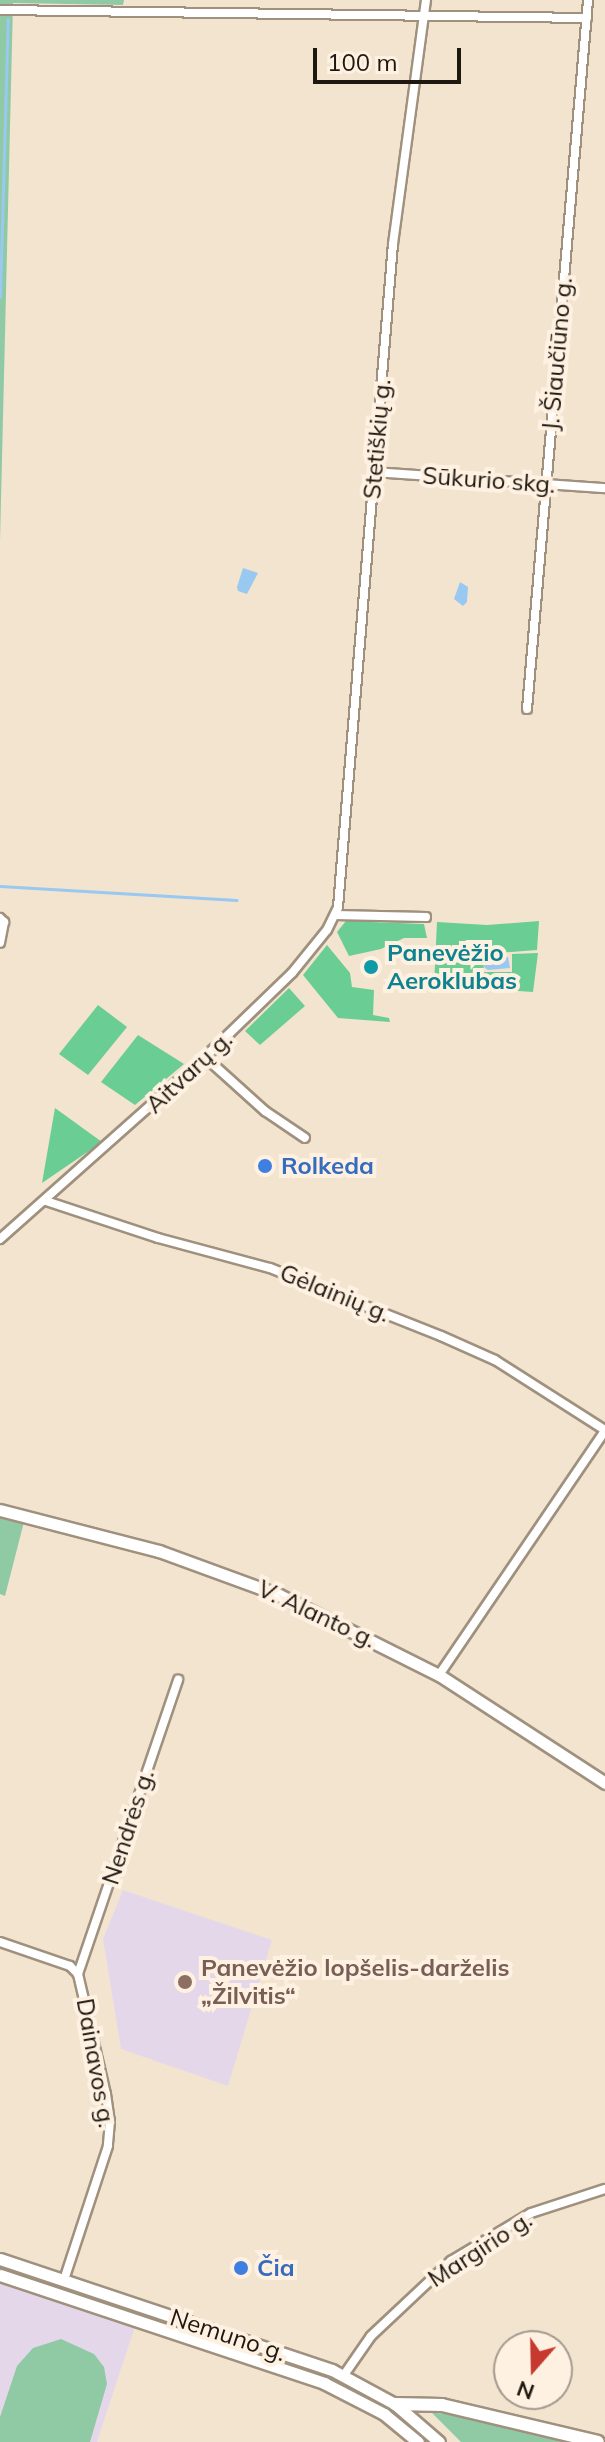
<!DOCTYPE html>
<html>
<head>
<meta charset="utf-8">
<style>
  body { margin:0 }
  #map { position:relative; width:605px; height:2442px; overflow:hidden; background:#f3e4d0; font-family:Mulish,sans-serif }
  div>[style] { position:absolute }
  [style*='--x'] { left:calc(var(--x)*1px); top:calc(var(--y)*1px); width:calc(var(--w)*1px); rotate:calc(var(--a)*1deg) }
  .education>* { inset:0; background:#e5d7ea }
  .green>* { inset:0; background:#8fcaa4 }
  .forest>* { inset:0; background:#6acd93 }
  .water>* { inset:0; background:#99c8f1 }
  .stream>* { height:3px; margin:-1.5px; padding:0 1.5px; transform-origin:1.5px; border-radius:1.5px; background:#99c8f1 }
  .roads { filter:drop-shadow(2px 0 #9f917e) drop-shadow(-2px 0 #9f917e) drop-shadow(0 2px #9f917e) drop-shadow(0 -2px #9f917e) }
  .street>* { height:8px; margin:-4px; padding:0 4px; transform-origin:4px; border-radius:4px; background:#fff }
  .secondary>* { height:11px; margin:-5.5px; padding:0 5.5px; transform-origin:5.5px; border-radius:5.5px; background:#fff }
  .primary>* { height:12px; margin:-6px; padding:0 6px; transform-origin:6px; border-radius:6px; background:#fff }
  .dots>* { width:22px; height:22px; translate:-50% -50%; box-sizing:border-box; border:4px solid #fef1e1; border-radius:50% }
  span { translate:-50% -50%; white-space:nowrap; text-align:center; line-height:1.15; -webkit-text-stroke:8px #fef1e1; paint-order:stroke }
  .street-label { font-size:24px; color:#1e1811 }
  .culture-label { font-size:24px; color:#0d838f; font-weight:700 }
  .left { translate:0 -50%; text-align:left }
  .shop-label { font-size:24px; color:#366cbe; font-weight:700 }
  .education-label { font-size:24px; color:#785e54; font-weight:700 }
  .north { position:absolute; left:493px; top:2330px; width:80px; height:80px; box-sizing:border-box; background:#fef1e1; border:2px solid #a49a8e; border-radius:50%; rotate:200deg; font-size:22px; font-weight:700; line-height:32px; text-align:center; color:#1e1811 }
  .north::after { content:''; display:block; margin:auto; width:28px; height:36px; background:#c7392e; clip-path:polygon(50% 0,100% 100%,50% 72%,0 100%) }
  .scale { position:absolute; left:313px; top:48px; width:148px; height:36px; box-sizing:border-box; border:4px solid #1e1811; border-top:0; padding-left:10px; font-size:24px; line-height:28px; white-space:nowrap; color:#1e1811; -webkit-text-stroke:6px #fef1e1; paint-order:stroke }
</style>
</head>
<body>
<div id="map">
  <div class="education">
    <div style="clip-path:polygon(123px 1890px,272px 1940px,228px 2086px,121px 2049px,103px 1939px)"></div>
    <div style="clip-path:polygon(0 2281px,135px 2326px,97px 2442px,0 2442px)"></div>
  </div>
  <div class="green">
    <div style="clip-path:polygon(0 0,124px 0,123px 5px,13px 3px,0 542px)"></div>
    <div style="clip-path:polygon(0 1510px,26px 1514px,5px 1596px,0 1594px)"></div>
    <div style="clip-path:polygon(49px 2281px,248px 2347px,246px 2351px,48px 2286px)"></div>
    <div style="clip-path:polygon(61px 2339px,94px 2354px,104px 2367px,107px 2384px,90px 2442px,0 2442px,0 2417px,17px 2366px,33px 2348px)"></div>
    <div style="clip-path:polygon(252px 2349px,350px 2384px,387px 2405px,431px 2442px,426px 2442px,369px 2398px,332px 2380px,251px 2353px)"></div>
    <div style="clip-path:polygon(431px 2412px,472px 2418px,564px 2442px,461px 2442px)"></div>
  </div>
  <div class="forest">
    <div style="clip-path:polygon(346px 921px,424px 924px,427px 938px,404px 938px,381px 949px,349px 956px,337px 932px)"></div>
    <div style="clip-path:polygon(539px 921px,537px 950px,483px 954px,484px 972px,512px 972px,512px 954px,538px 953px,533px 992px,434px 985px,437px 922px,487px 925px)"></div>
    <div style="clip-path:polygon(327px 945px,350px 973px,352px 987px,374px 990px,373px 1015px,389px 1018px,390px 1022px,338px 1018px,303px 975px)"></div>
    <div style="clip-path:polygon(289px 988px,305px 1006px,260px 1045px,245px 1031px)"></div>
    <div style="clip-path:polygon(98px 1005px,127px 1027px,88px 1075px,59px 1054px)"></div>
    <div style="clip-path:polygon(138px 1035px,184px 1064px,135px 1105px,101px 1082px)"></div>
    <div style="clip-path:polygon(55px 1108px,102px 1142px,42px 1183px)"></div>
  </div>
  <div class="water">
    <div style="clip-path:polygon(243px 568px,258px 573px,247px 594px,238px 591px,237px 587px)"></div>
    <div style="clip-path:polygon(460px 582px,468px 587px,467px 602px,463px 606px,454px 599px)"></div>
    <div style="clip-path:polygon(486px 955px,508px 957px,510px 968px,488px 970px,484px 967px)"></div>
  </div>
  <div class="stream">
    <div style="--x:0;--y:297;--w:278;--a:-88.4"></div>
    <div style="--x:0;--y:886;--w:237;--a:3.4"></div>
  </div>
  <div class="roads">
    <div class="street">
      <div style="--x:0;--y:10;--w:587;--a:0.78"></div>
      <div style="--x:374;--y:472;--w:232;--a:4"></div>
      <div style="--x:527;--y:709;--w:712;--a:-85.08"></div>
      <div style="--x:335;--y:915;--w:91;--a:1.3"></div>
      <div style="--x:0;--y:918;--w:6;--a:45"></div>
      <div style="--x:4;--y:922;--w:21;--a:101"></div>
      <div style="--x:205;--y:1057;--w:81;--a:42"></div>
      <div style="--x:265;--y:1111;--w:48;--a:34"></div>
      <div style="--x:46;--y:1201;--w:118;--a:18.3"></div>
      <div style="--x:158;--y:1238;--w:116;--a:15"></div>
      <div style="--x:270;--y:1268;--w:184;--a:21.7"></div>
      <div style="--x:441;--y:1336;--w:59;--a:24"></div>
      <div style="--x:495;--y:1360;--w:130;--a:32.5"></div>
      <div style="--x:0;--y:1239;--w:274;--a:-41.6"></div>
      <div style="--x:205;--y:1057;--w:121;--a:-44"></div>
      <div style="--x:292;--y:973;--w:55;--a:-50.9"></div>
      <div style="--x:327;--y:930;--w:25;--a:-64"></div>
      <div style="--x:338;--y:907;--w:665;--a:-85.26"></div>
      <div style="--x:393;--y:244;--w:246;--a:-82.3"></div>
      <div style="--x:439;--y:1675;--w:295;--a:-55.8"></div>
      <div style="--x:0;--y:1942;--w:74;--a:18.9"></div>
      <div style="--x:70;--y:1966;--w:11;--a:45"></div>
      <div style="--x:78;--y:1974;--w:123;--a:76.9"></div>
      <div style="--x:106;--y:2094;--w:27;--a:82"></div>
      <div style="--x:110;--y:2121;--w:25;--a:95"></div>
      <div style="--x:108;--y:2146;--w:141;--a:108.2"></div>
      <div style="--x:78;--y:1974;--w:311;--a:-71.2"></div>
      <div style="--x:344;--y:2375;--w:47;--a:-55.3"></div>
      <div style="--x:371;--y:2336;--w:110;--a:-43.2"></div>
      <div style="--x:451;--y:2261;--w:93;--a:-31"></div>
      <div style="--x:531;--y:2213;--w:78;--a:-18"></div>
    </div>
    <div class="secondary">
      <div style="--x:0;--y:1510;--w:164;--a:14.5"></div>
      <div style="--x:159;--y:1551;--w:128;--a:20.1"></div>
      <div style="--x:279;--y:1595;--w:179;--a:26.6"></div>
      <div style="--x:439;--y:1675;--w:198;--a:33"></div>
      <div style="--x:0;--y:2259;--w:350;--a:18.5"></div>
      <div style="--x:332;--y:2370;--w:72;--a:28.4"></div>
      <div style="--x:395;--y:2404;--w:58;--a:40.8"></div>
      <div style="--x:0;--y:2275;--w:342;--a:18.4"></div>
      <div style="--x:324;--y:2383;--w:68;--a:27.3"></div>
      <div style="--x:384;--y:2414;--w:44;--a:39.5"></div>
    </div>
    <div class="primary">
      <div style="--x:395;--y:2404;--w:47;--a:1.2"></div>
      <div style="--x:442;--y:2405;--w:160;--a:13.3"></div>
    </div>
  </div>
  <div class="dots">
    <div style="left:371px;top:967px;background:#0f9aa8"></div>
    <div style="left:265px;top:1166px;background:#3f7fe0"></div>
    <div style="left:185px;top:1982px;background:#8d6e63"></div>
    <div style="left:241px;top:2268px;background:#3f7fe0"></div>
  </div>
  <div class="street-label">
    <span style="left:557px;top:354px;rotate:-85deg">J. Šiaučiūno g.</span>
    <span style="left:377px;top:439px;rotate:-85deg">Stetiškių g.</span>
    <span style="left:489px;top:480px;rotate:4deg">Sūkurio skg.</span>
    <span style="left:189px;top:1072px;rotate:-43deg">Aitvarų g.</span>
    <span style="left:335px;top:1293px;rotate:22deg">Gėlainių g.</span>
    <span style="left:317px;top:1614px;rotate:25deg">V. Alanto g.</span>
    <span style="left:128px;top:1827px;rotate:-72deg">Nendrės g.</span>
    <span style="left:96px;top:2063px;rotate:80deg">Dainavos g.</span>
    <span style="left:480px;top:2249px;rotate:-33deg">Margirio g.</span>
    <span style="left:228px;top:2335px;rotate:18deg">Nemuno g.</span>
  </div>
  <div class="culture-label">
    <span class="left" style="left:387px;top:967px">Panevėžio<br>Aeroklubas</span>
  </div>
  <div class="shop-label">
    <span class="left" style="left:281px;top:1166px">Rolkeda</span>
    <span class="left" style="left:257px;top:2268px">Čia</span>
  </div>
  <div class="education-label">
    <span class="left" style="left:201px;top:1982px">Panevėžio lopšelis-darželis<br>„Žilvitis“</span>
  </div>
  <div class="north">N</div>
  <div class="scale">100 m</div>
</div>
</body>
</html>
